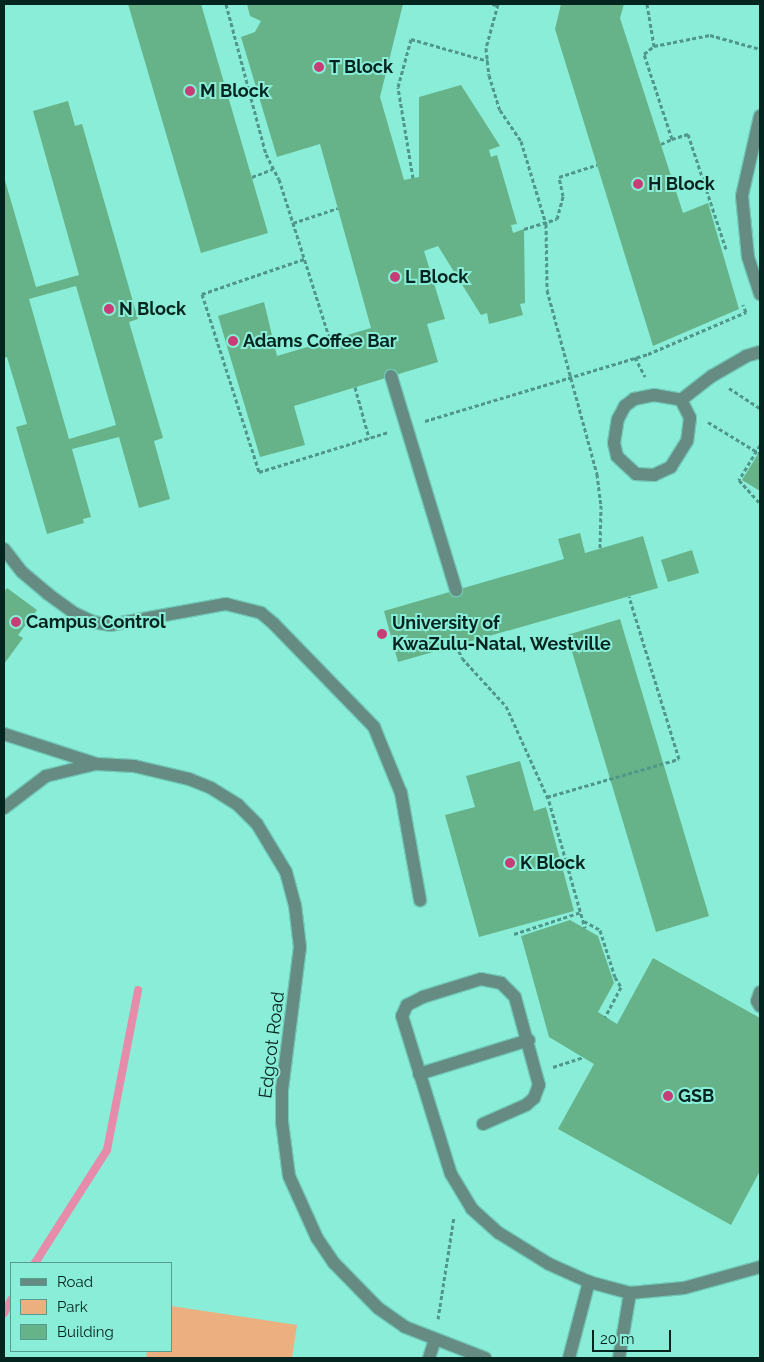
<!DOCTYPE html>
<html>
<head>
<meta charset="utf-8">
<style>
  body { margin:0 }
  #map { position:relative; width:764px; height:1362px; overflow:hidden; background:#89edd8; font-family:Raleway,sans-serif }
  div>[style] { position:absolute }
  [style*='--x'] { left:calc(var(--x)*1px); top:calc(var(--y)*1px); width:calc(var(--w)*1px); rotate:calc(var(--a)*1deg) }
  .green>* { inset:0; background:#ebaf80 }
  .stream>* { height:8px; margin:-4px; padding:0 4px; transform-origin:4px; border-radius:4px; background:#e68ba9 }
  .building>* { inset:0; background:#66b389 }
  .path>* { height:3px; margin-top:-1.5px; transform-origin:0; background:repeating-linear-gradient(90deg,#509789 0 4px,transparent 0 6.5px) }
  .roads { filter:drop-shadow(1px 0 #71c9b7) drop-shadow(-1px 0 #71c9b7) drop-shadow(0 1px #71c9b7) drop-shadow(0 -1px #71c9b7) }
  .minor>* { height:12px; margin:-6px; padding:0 6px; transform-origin:6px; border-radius:6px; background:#658b83 }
  .bridges { filter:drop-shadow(1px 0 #71c9b7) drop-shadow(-1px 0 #71c9b7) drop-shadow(0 1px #71c9b7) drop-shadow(0 -1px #71c9b7) }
  .minor-bridge>* { height:12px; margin:-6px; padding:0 6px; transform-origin:6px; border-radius:6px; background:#658b83 }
  .dots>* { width:14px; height:14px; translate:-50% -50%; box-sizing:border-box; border:2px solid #89edd8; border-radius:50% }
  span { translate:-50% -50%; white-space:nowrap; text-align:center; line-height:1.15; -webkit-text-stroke:4px #89edd8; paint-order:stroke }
  .poi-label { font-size:18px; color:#04251f; font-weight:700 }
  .left { translate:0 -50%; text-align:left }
  .street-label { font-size:18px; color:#04251f }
  .frame { position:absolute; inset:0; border:5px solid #04251f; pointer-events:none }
  .legend { position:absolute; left:10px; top:1262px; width:162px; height:90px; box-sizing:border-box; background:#89edd8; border:1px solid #549d8e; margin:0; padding:6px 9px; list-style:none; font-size:15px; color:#04251f }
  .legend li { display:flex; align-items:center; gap:10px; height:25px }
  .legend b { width:25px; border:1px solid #549d8e }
  .scale { position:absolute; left:592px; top:1330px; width:79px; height:22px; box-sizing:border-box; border:2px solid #04251f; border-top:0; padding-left:6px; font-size:15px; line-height:18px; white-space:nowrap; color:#04251f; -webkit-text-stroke:4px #89edd8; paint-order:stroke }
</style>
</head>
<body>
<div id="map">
  <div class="green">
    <div style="clip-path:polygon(171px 1306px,297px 1325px,292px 1358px,146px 1358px,147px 1351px,171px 1351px)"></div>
  </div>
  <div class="stream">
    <div style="--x:35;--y:1263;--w:134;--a:-57.5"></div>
    <div style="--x:107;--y:1150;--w:163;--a:-79"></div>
    <div style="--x:4;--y:1313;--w:15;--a:-62"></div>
  </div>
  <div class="building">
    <div style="clip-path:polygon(128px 4px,201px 4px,268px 233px,201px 253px)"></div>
    <div style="clip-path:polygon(247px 4px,403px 4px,380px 97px,404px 180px,419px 177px,419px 97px,461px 85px,500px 146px,489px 150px,491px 157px,497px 155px,517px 224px,511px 225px,513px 233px,524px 229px,525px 303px,520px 304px,523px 315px,489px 324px,487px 313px,481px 315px,438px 246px,424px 251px,445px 319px,427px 324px,438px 362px,294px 406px,305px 445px,260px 457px,218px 316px,264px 302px,277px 356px,371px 328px,320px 144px,277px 157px,241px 37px,255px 32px,261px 21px,250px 16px)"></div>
    <div style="clip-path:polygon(561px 4px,624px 4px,620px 18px,683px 213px,708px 203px,739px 309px,653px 346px,555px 29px)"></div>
    <div style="clip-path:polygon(evenodd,68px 101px,75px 126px,82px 124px,138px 319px,129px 322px,163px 438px,154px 441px,170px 499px,139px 508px,119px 437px,72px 449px,91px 517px,83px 519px,84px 523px,47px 534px,16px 427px,27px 424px,7px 357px,4px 358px,4px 177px,36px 287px,79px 275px,33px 111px,68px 101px,76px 286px,116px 425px,69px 439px,29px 299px,76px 286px)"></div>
    <div style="clip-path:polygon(760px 451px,760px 491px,742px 480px)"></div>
    <div style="clip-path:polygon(580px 533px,585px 553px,643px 536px,658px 588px,398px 662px,384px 611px,564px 559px,558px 539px)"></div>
    <div style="clip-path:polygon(692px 550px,699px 573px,668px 582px,661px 560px)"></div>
    <div style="clip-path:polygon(7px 588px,37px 610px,18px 635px,23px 638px,4px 664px,4px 592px)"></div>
    <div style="clip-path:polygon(620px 619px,709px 916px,656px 932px,567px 635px)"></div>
    <div style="clip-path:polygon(520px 761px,534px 811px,546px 807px,574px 911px,479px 937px,445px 815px,475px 807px,466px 776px)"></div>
    <div style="clip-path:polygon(570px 920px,598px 936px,614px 983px,598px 1012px,617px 1024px,653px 958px,760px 1018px,760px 1171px,731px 1225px,558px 1129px,594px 1064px,549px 1037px,521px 936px)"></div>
  </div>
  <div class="path">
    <div style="--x:226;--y:4;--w:155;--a:75.1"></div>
    <div style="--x:266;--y:154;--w:28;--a:63"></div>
    <div style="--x:279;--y:179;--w:169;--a:72.4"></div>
    <div style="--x:492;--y:4;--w:5;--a:11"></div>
    <div style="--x:498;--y:4;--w:46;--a:105.3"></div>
    <div style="--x:486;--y:48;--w:27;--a:84"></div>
    <div style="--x:489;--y:75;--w:37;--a:73"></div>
    <div style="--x:500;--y:110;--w:37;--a:56"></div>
    <div style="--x:521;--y:141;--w:87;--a:73.2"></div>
    <div style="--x:546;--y:224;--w:66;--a:89.1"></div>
    <div style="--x:547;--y:290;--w:191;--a:74.8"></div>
    <div style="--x:597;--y:474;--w:31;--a:83"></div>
    <div style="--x:601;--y:505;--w:44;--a:91.3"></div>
    <div style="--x:647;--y:4;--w:43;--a:80.5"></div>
    <div style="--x:661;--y:144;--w:12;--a:-24"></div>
    <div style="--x:252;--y:177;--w:22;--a:-21"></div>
    <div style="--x:413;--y:178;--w:92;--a:-99.4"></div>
    <div style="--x:398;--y:87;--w:50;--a:-74.8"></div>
    <div style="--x:411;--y:39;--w:80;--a:15.9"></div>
    <div style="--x:293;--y:223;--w:47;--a:-18.4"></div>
    <div style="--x:524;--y:229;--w:34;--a:-17"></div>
    <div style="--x:557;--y:219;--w:24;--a:-75"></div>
    <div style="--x:563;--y:196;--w:19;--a:-102"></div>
    <div style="--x:559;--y:177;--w:40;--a:-18"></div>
    <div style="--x:726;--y:249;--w:121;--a:-108.3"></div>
    <div style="--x:688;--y:134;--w:17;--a:163"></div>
    <div style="--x:672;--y:139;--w:89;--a:-108.2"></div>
    <div style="--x:644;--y:54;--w:13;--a:-39"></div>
    <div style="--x:654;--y:46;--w:57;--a:-11.1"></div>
    <div style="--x:710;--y:35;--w:52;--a:15.6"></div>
    <div style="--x:304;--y:259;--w:108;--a:161.1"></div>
    <div style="--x:202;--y:294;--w:187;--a:72.2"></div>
    <div style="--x:259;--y:472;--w:135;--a:-17.2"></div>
    <div style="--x:635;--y:357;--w:22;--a:63"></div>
    <div style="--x:355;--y:387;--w:53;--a:74.6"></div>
    <div style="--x:729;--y:388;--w:37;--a:33"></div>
    <div style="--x:425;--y:421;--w:233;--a:-16.7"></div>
    <div style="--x:648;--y:354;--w:107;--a:-23.2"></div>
    <div style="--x:746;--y:312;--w:8;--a:-113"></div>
    <div style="--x:708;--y:422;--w:60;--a:31.3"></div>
    <div style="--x:760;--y:445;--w:41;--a:121"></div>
    <div style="--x:739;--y:480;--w:31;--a:48"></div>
    <div style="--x:456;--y:645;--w:14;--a:65"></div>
    <div style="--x:462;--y:658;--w:65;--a:47.5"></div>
    <div style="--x:506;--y:706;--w:104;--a:65.6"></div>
    <div style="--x:549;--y:801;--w:132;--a:74.2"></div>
    <div style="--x:547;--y:797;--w:137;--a:-16.1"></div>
    <div style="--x:679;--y:759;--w:170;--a:-107.1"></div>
    <div style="--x:584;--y:921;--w:18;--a:29"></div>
    <div style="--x:600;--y:930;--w:49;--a:72.3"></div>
    <div style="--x:615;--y:977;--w:12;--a:59"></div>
    <div style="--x:621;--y:987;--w:34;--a:118"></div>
    <div style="--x:514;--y:934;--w:71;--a:-18.2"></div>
    <div style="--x:553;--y:1067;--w:32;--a:-18"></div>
    <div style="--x:438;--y:1319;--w:103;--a:-81.1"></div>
  </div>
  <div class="roads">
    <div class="minor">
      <div style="--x:760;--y:116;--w:82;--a:102.7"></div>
      <div style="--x:742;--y:196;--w:61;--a:84.4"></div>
      <div style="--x:748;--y:257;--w:39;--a:72"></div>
      <div style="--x:654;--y:395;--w:27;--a:10"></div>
      <div style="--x:681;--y:400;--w:20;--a:63"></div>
      <div style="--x:690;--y:418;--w:23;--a:97"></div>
      <div style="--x:687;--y:441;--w:31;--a:122"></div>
      <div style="--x:671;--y:467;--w:19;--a:155"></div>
      <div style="--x:654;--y:475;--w:18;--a:-177"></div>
      <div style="--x:636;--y:474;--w:26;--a:-137"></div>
      <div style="--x:617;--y:456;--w:13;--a:-103"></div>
      <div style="--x:614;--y:443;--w:24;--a:-81"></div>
      <div style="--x:618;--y:419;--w:15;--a:-62"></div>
      <div style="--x:625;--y:406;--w:11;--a:-38"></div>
      <div style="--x:634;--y:399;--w:20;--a:-11"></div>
      <div style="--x:681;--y:400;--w:39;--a:-38"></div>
      <div style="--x:712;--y:376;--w:39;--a:-30"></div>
      <div style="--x:746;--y:356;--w:15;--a:-16"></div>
      <div style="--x:4;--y:549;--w:29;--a:52"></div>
      <div style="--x:22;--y:572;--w:34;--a:40"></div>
      <div style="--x:48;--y:594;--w:34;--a:36"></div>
      <div style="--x:76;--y:614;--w:19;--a:25"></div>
      <div style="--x:93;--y:622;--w:17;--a:10"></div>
      <div style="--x:110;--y:625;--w:118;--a:-10.3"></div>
      <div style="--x:226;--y:604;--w:36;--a:14"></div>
      <div style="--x:261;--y:613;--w:17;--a:40"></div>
      <div style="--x:274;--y:624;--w:144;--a:45.8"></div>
      <div style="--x:374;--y:727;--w:71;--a:67.8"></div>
      <div style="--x:401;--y:793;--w:109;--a:79.9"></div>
      <div style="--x:4;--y:734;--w:98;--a:17.9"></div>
      <div style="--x:97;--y:764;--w:37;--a:3"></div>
      <div style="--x:134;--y:766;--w:57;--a:13.3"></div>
      <div style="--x:189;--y:779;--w:24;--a:22"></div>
      <div style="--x:211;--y:788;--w:32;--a:32"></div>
      <div style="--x:238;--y:805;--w:27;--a:45"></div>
      <div style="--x:257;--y:824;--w:56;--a:58.9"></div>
      <div style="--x:286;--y:872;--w:34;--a:75"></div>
      <div style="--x:295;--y:905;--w:42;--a:83.2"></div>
      <div style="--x:300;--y:947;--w:143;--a:97.2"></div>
      <div style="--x:282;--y:1089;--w:33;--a:90"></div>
      <div style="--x:282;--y:1122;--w:54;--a:82.6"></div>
      <div style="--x:289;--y:1176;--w:68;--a:65.7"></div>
      <div style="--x:317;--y:1238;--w:30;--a:56"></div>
      <div style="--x:334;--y:1263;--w:63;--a:45.6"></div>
      <div style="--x:378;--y:1308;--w:33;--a:35"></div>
      <div style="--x:405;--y:1327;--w:86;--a:21.2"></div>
      <div style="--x:4;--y:808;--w:53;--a:-37.3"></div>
      <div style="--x:46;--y:776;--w:50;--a:-13.8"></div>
      <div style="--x:760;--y:992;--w:9;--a:108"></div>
      <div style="--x:757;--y:1001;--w:6;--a:59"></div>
      <div style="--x:419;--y:1074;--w:115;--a:-17.2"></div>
      <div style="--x:483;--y:1124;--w:47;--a:-23.8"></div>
      <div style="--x:526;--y:1105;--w:11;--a:-41"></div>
      <div style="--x:534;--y:1098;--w:14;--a:-69"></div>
      <div style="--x:539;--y:1085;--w:91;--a:-105.3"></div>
      <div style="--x:515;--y:997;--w:20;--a:-135"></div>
      <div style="--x:501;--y:983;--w:20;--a:-169"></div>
      <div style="--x:481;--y:979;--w:61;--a:162.8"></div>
      <div style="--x:423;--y:997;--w:18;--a:153"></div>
      <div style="--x:407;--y:1005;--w:12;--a:114"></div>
      <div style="--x:402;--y:1016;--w:165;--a:72.8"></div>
      <div style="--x:451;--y:1174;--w:41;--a:59"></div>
      <div style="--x:472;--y:1209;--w:36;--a:42"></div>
      <div style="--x:499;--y:1233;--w:59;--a:31.8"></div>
      <div style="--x:549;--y:1264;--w:44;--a:24.2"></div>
      <div style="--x:589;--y:1282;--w:42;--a:15"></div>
      <div style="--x:630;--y:1293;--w:54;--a:-5.3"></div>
      <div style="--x:684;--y:1288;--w:79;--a:-15.4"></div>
      <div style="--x:429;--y:1358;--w:19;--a:-72"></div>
      <div style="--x:569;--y:1358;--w:79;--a:-75.3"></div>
      <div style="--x:619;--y:1358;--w:66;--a:-80.4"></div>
    </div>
  </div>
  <div class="bridges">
    <div class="minor-bridge">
      <div style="--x:391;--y:376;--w:224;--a:73.1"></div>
    </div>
  </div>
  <div class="dots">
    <div style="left:319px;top:67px;background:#c73d76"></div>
    <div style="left:190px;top:91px;background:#c73d76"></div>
    <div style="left:638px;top:184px;background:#c73d76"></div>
    <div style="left:395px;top:277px;background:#c73d76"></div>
    <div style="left:109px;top:309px;background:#c73d76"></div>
    <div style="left:233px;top:341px;background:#c73d76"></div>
    <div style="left:16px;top:622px;background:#c73d76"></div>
    <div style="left:382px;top:634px;background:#c73d76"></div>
    <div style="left:510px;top:863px;background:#c73d76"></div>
    <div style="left:668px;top:1096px;background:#c73d76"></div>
  </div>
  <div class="poi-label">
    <span class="left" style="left:329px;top:67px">T Block</span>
    <span class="left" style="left:200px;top:91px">M Block</span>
    <span class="left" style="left:648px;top:184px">H Block</span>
    <span class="left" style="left:405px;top:277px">L Block</span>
    <span class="left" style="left:119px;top:309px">N Block</span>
    <span class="left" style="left:243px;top:341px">Adams Coffee Bar</span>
    <span class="left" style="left:26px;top:622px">Campus Control</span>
    <span class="left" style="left:392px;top:634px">University of<br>KwaZulu-Natal, Westville</span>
    <span class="left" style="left:520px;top:863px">K Block</span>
    <span class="left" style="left:678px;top:1096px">GSB</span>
  </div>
  <div class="street-label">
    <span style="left:272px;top:1045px;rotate:-83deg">Edgcot Road</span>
  </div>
  <div class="frame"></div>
  <ul class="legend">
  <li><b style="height:6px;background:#658b83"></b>Road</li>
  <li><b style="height:14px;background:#ebaf80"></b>Park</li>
  <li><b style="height:14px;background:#66b389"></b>Building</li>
  </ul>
  <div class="scale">20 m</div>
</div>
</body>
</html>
